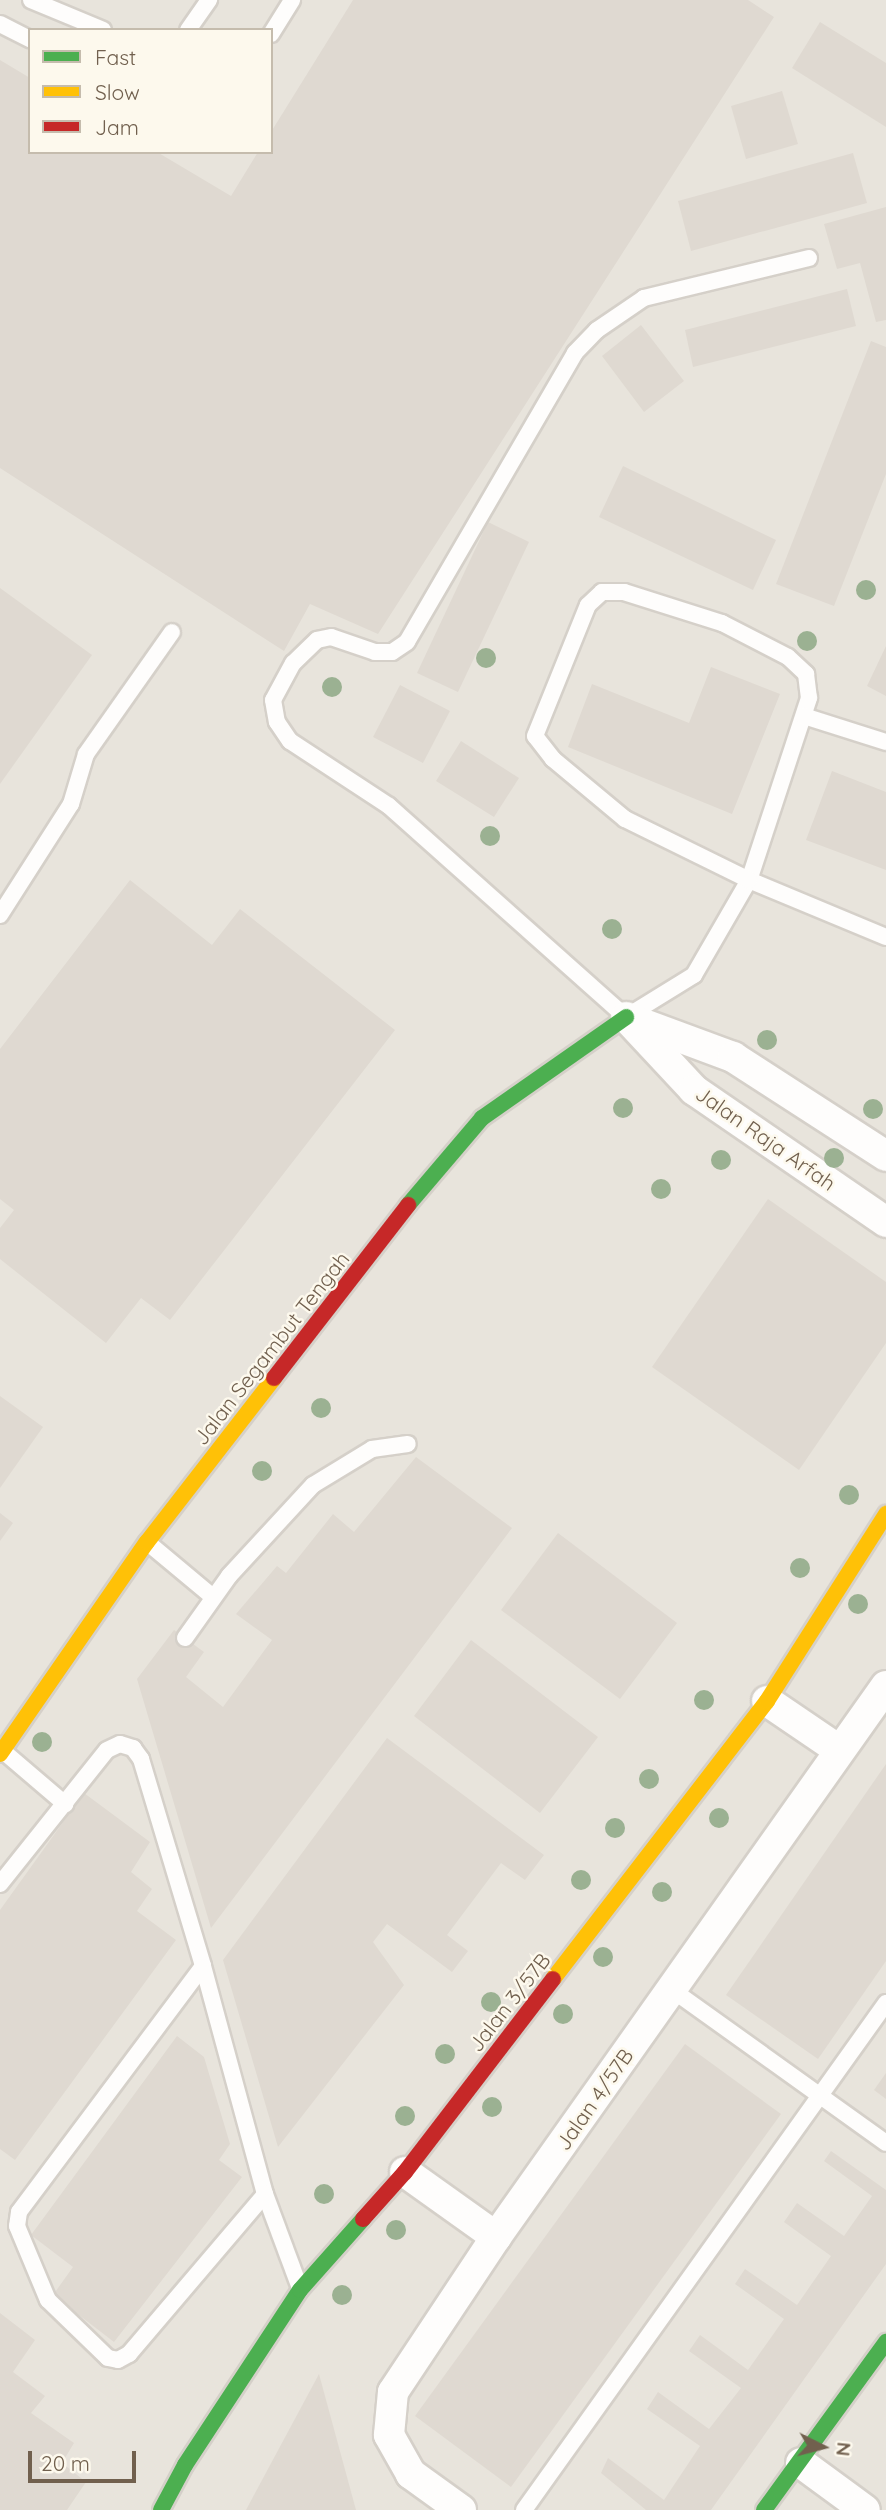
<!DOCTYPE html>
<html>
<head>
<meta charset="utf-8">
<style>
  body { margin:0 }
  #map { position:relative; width:886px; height:2510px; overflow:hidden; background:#f6f3eb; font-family:Quicksand,sans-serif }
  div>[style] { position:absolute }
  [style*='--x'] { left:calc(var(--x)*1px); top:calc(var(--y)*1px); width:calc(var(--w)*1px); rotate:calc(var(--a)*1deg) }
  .industrial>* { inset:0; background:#e8e4dc }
  .building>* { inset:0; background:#dfd9d1 }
  .roads { filter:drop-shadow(2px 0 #d5d0c9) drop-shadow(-2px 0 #d5d0c9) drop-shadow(0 2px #d5d0c9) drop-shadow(0 -2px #d5d0c9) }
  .lane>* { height:16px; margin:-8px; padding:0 8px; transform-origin:8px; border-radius:8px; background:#fefdfc }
  .street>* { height:30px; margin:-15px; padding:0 15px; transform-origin:15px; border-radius:15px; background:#fefdfc }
  .fast>* { height:16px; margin:-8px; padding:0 8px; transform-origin:8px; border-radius:8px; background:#4caf50 }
  .slow>* { height:16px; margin:-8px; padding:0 8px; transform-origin:8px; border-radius:8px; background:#ffc107 }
  .jam>* { height:16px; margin:-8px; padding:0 8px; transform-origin:8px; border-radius:8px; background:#c62828 }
  .trees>* { width:20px; height:20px; margin:-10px; border-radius:50%; background:#9bb192 }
  span { translate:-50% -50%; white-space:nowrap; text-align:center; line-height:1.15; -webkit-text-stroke:5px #fdf9ed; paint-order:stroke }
  .street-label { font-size:21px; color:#71604e }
  .legend { position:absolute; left:28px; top:28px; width:245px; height:126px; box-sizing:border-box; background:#fdf9ed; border:2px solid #c5bcad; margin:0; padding:9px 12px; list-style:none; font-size:21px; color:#71604e }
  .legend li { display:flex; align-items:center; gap:14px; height:35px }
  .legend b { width:35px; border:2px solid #c5bcad }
  .north { position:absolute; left:788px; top:2412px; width:70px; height:70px; -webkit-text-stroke:5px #fdf9ed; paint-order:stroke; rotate:96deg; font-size:19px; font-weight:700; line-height:28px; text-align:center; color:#71604e }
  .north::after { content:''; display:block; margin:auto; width:24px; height:32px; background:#71604e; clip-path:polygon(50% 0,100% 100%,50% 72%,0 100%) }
  .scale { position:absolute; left:28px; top:2451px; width:108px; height:32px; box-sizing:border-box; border:4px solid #71604e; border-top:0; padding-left:9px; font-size:21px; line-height:24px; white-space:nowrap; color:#71604e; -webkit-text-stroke:5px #fdf9ed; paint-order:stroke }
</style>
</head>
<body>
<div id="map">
  <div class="industrial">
    <div style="clip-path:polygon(evenodd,0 0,886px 0,886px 2510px,0 2510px,0 0,30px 30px,271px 30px,271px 152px,30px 152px,30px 30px)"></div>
  </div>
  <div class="building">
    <div style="clip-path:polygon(353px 0,748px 0,774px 17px,378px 634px,310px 604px,284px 651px,0 468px,0 60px,30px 78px,30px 152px,157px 152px,231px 196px,258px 152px,271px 152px,271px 132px)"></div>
    <div style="clip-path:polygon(820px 22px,886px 63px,886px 127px,792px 68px)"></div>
    <div style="clip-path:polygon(782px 91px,798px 144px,746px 159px,731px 106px)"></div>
    <div style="clip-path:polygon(853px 153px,867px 203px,691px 251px,678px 201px)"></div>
    <div style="clip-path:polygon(886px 207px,886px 320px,876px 322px,860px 263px,837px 269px,824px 224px)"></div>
    <div style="clip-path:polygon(847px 289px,856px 326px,693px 367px,685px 330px)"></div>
    <div style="clip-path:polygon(641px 325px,684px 381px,644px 412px,602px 356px)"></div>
    <div style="clip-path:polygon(871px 341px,886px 347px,886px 474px,834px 606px,776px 584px)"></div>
    <div style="clip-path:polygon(623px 466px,776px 540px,753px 590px,599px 517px)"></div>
    <div style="clip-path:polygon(488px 522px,529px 542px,458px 692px,417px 673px)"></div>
    <div style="clip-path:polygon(0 588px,92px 655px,0 784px)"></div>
    <div style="clip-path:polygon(886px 646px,886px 696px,867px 686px)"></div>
    <div style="clip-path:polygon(711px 667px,780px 694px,732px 814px,568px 747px,592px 684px,689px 723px)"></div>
    <div style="clip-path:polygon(400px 685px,450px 711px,423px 763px,373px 737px)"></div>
    <div style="clip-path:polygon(461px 741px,519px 778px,494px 817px,436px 781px)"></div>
    <div style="clip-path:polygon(832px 771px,886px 792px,886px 870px,806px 840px)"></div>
    <div style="clip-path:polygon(130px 880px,212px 945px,240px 909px,395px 1030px,170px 1320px,141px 1298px,106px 1343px,0 1259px,0 1228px,14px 1210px,0 1199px,0 1049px)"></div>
    <div style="clip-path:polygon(768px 1199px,886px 1282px,886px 1343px,799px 1470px,652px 1367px)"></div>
    <div style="clip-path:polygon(0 1396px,43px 1427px,0 1488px)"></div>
    <div style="clip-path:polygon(416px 1457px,512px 1528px,211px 1928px,137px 1679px,174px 1630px,204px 1652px,186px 1677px,223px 1707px,272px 1640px,236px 1614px,277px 1566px,286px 1573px,333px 1514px,354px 1532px)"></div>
    <div style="clip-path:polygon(0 1513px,13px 1523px,0 1541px)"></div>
    <div style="clip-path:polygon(558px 1533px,677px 1623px,620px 1699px,501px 1610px)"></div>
    <div style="clip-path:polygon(471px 1640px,598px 1737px,540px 1813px,414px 1716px)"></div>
    <div style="clip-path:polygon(387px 1738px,544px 1855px,525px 1880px,501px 1863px,447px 1935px,468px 1951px,452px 1972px,387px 1924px,373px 1942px,404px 1985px,278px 2147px,223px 1960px)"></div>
    <div style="clip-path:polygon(886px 1764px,886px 1961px,818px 2059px,726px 1995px)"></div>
    <div style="clip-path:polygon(84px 1793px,150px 1842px,131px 1872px,152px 1889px,137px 1911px,176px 1940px,15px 2160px,0 2149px,0 1910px)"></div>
    <div style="clip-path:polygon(177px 2036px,204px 2057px,230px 2144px,219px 2160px,242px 2177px,114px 2342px,53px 2295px,73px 2267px,31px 2235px)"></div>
    <div style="clip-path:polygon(685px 2044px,781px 2114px,511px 2487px,415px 2416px)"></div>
    <div style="clip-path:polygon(886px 2073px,886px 2099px,874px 2090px)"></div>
    <div style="clip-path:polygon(831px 2151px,886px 2190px,886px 2264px,711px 2510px,646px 2510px,601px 2473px,608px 2458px,664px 2500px,700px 2446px,647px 2409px,658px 2392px,709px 2429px,741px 2388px,689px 2351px,700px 2335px,748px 2370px,784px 2319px,735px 2284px,745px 2269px,797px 2305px,831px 2256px,784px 2222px,797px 2203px,844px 2236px,872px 2196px,824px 2161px)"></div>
    <div style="clip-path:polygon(0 2313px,35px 2340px,13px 2372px,45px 2396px,31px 2413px,74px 2443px,62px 2463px,86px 2482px,67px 2510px,0 2510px)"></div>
    <div style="clip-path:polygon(319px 2374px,356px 2510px,246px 2510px)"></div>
  </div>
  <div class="roads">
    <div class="lane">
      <div style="--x:31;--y:0;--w:78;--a:22.6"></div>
      <div style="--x:0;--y:24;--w:34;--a:27"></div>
      <div style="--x:188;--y:30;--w:37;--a:-55"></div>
      <div style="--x:271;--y:34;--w:40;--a:-58"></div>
      <div style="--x:809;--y:258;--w:170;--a:166.4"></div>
      <div style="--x:644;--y:298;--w:57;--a:145.8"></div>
      <div style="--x:597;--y:330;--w:32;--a:134"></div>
      <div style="--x:575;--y:353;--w:334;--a:120.2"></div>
      <div style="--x:407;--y:642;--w:18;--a:146"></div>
      <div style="--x:392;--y:652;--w:17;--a:180"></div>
      <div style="--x:375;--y:652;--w:46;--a:-161.2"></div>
      <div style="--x:331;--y:637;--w:14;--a:168"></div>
      <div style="--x:317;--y:640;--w:33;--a:136"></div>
      <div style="--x:293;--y:663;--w:42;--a:118.4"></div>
      <div style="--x:273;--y:700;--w:22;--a:80"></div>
      <div style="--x:277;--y:722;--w:23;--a:56"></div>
      <div style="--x:290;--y:741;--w:118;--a:33.3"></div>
      <div style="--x:389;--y:806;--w:317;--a:41.7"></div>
      <div style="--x:626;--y:1017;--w:80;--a:-31.7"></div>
      <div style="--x:694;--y:975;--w:110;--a:-59.9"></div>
      <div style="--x:749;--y:880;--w:148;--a:22.6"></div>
      <div style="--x:602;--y:592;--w:22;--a:0"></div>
      <div style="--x:624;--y:592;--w:103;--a:17.6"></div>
      <div style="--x:722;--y:623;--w:74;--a:27.3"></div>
      <div style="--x:788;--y:657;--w:25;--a:43"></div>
      <div style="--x:806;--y:674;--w:24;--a:83"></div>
      <div style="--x:809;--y:698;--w:192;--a:108.2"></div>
      <div style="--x:749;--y:880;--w:138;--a:-153.8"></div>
      <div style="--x:625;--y:819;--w:94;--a:-140.2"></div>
      <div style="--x:553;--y:759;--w:29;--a:-128"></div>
      <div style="--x:535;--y:736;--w:141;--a:-68"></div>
      <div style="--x:588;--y:605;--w:19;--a:-43"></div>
      <div style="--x:804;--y:716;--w:86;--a:17.6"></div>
      <div style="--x:0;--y:915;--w:132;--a:-57.4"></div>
      <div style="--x:71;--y:804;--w:52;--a:-73.3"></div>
      <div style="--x:86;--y:754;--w:149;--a:-54.8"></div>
      <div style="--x:147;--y:1542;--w:86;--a:39.8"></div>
      <div style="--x:185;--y:1638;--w:76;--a:-54.6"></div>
      <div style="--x:229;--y:1576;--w:124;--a:-47.3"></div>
      <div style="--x:313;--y:1485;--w:69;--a:-31.4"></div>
      <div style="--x:372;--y:1449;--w:36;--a:-8"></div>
      <div style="--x:3;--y:1751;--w:82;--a:40.5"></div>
      <div style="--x:0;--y:1884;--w:171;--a:-51.4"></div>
      <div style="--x:107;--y:1750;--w:14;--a:-25"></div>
      <div style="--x:120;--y:1744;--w:14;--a:17"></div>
      <div style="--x:133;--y:1748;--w:14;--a:54"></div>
      <div style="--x:141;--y:1759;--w:216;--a:73.3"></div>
      <div style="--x:203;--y:1966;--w:236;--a:74.8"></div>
      <div style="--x:265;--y:2194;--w:100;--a:69.6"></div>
      <div style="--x:203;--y:1966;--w:307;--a:126.8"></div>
      <div style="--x:19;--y:2212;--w:14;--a:98"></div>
      <div style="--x:17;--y:2226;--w:80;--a:67.3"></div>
      <div style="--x:48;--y:2300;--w:83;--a:44"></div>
      <div style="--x:108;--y:2358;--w:10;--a:11"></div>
      <div style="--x:118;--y:2360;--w:13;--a:-29"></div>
      <div style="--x:129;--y:2354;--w:210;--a:-49.6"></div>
      <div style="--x:671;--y:1989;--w:264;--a:35.6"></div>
      <div style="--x:524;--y:2510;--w:623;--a:-54.47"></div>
    </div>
    <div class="street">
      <div style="--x:626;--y:1017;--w:100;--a:47"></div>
      <div style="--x:694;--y:1090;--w:233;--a:34.5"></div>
      <div style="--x:633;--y:1020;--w:107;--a:20.3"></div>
      <div style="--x:733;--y:1057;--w:182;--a:32.9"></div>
      <div style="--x:767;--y:1701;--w:87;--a:34.2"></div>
      <div style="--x:405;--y:2172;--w:112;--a:35.5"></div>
      <div style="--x:801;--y:2463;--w:79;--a:36.3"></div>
      <div style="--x:461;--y:2510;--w:62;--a:-144.2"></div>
      <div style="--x:411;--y:2474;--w:45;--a:-119.4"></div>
      <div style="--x:389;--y:2435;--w:43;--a:-84.7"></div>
      <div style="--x:393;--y:2392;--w:186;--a:-56.4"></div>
      <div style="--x:496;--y:2237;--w:675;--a:-54.71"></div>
    </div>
    <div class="fast">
      <div style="--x:408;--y:1205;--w:114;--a:-49.6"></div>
      <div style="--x:482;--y:1118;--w:176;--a:-35"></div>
      <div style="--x:161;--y:2510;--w:51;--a:-61.9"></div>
      <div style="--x:185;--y:2465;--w:209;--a:-56.7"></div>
      <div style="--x:300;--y:2290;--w:95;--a:-48.4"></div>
      <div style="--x:764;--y:2510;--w:208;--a:-54"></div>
    </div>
    <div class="slow">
      <div style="--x:0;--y:1754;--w:258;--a:-55.3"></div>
      <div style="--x:147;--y:1542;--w:207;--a:-52.2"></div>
      <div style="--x:553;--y:1979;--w:351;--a:-52.4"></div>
      <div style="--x:767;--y:1701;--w:222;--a:-57.5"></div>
    </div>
    <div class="jam">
      <div style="--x:274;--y:1378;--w:219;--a:-52.2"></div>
      <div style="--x:363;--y:2219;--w:63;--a:-48.2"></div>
      <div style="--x:405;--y:2172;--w:243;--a:-52.5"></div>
    </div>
  </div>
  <div class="trees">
    <div style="left:866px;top:590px"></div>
    <div style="left:807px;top:641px"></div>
    <div style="left:486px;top:658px"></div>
    <div style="left:332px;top:687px"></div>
    <div style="left:490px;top:836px"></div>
    <div style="left:612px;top:929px"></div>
    <div style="left:767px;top:1040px"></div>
    <div style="left:623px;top:1108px"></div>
    <div style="left:873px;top:1109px"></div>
    <div style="left:834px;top:1158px"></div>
    <div style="left:721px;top:1160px"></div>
    <div style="left:661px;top:1189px"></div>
    <div style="left:321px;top:1408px"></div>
    <div style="left:262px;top:1471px"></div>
    <div style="left:849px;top:1495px"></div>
    <div style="left:800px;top:1568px"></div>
    <div style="left:858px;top:1604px"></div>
    <div style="left:704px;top:1700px"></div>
    <div style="left:42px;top:1742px"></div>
    <div style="left:649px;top:1779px"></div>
    <div style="left:719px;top:1818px"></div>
    <div style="left:615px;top:1828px"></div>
    <div style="left:581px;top:1880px"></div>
    <div style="left:662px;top:1892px"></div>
    <div style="left:603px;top:1957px"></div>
    <div style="left:491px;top:2002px"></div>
    <div style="left:563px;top:2014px"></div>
    <div style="left:445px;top:2054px"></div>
    <div style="left:492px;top:2107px"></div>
    <div style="left:405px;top:2116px"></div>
    <div style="left:324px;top:2194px"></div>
    <div style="left:396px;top:2230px"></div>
    <div style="left:342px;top:2295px"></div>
  </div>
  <div class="street-label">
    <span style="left:766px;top:1138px;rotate:35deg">Jalan Raja Arfah</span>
    <span style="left:271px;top:1348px;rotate:-52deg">Jalan Segambut Tengah</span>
    <span style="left:509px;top:2002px;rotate:-52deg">Jalan 3/57B</span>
    <span style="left:594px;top:2099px;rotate:-55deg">Jalan 4/57B</span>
  </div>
  <ul class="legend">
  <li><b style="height:9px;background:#4caf50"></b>Fast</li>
  <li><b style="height:9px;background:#ffc107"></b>Slow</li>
  <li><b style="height:9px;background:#c62828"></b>Jam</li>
  </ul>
  <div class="north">N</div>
  <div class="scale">20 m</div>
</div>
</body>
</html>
